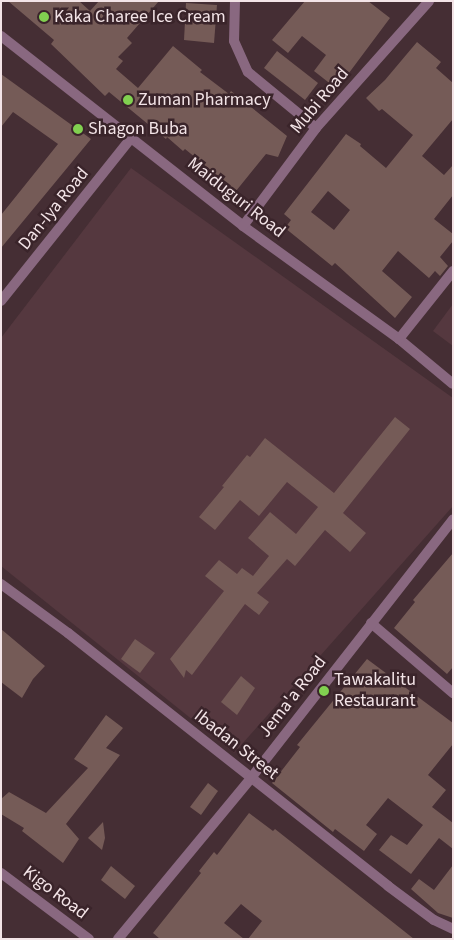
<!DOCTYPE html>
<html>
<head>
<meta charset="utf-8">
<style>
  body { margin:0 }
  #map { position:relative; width:454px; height:940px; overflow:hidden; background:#452e34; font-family:"Source Sans 3",sans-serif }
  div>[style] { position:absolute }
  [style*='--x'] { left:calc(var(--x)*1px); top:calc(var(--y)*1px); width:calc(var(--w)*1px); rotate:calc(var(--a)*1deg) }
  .built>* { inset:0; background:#55383f }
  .building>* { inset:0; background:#755b57 }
  .street>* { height:10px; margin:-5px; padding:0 5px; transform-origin:5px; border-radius:5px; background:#896880 }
  .dots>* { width:14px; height:14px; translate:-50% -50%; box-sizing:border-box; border:2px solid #3a242a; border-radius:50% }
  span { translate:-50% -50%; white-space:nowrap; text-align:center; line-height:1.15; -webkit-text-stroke:5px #3a242a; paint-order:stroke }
  .poi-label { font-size:18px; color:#f3e4e7 }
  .left { translate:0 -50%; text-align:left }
  .street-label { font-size:18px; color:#f3e4e7 }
  .frame { position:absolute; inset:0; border:2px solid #f3e4e7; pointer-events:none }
</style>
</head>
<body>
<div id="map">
  <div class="built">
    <div style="clip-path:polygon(131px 168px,453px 398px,453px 506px,234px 753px,1px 566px,1px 338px)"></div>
    <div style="clip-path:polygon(453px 304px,453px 346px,433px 331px)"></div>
  </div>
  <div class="building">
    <div style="clip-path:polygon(8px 1px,79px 1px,90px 11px,99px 1px,159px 1px,127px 38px,132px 43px,118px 57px,123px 61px,116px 69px,138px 88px,173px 46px,202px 70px,200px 72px,229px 94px,231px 91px,287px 136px,278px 157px,266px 154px,236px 191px,185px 149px,183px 151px,167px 137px,166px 139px,109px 92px,105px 96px,51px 44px,54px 40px)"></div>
    <div style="clip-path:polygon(305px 1px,368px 1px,390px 18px,337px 89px,314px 71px,326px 55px,302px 36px,288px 53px,272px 40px)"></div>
    <div style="clip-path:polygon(186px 3px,217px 5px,214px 43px,184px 40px)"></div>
    <div style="clip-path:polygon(evenodd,417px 42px,441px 62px,436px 68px,453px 83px,453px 119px,422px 156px,444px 175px,453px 165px,453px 195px,434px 219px,453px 234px,453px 241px,440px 257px,448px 266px,440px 276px,435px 271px,429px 278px,398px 251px,382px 271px,412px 297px,395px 318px,335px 263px,332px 266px,285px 228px,291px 220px,284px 214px,346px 134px,361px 144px,360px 146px,386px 168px,413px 135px,382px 109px,379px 111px,366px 98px,385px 80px,417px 42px,328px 191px,350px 210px,334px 230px,311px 212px,328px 191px)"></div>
    <div style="clip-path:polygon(277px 51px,318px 83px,305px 100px,264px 68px)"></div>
    <div style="clip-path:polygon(1px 74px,91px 139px,1px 248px,1px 215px,58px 144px,13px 112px,1px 127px)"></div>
    <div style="clip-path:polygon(395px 417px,410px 429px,343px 513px,366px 533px,350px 552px,325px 530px,295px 566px,287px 559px,257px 593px,269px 602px,259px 615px,245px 604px,192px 675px,186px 670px,184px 678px,170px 659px,224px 591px,205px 576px,219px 560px,237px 574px,242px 568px,253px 576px,269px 556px,248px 538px,270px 512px,296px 534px,318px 507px,287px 482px,259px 516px,240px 500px,215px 530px,199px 517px,224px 487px,222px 486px,247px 455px,250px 457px,265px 438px,334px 493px)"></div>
    <div style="clip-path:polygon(453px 553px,453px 667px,447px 674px,394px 628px,415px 602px,413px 600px)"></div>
    <div style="clip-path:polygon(1px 629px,45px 666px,33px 679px,22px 698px,1px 682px)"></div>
    <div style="clip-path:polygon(135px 639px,155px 653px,140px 673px,121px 659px)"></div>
    <div style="clip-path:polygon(367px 659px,453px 723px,453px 744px,428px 775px,446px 790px,432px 807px,453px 823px,453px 849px,439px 838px,411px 874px,379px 850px,391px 835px,407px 845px,423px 825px,388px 798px,366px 825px,377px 834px,364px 851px,335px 829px,333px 832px,272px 783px,300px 747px,297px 745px)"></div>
    <div style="clip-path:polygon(241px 676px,255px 688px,237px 715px,221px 702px)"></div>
    <div style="clip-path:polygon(106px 715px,123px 728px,106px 748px,120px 755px,66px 824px,79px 839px,63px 863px,22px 831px,24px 828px,1px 814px,1px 799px,9px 792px,46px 813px,88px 768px,74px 759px)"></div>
    <div style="clip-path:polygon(208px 783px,218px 791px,201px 815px,190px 807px)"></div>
    <div style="clip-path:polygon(249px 813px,273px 831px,275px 829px,414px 939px,248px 939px,262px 921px,241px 904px,224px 923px,244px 939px,160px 939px,153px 933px,201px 873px,199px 871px,214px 852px,217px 855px)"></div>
    <div style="clip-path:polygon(103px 822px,105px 838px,102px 850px,88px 838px)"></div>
    <div style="clip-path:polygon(453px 865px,453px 918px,438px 913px,411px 889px,419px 879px,434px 890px)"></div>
    <div style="clip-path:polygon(111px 866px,135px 886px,125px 899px,101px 880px)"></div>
  </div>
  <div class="street">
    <div style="--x:235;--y:1;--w:40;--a:91.4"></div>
    <div style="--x:234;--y:41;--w:34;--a:66"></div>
    <div style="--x:248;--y:72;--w:88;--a:39.5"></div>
    <div style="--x:1;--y:36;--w:308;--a:38.1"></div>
    <div style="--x:243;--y:226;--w:193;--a:35.9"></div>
    <div style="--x:399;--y:339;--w:70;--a:39.8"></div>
    <div style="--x:243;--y:226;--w:122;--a:-53.3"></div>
    <div style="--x:316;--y:128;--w:170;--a:-48.3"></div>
    <div style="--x:1;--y:301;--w:210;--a:-51.4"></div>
    <div style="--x:399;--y:339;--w:87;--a:-51.5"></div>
    <div style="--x:1;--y:584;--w:83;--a:36.2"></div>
    <div style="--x:68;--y:633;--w:408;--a:38.3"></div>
    <div style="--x:388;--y:886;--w:57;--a:36.5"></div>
    <div style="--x:434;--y:920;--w:21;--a:25"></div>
    <div style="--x:371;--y:623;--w:108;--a:40.5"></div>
    <div style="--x:1;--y:873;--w:110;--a:36.9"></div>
    <div style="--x:118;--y:939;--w:209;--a:-50.4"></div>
    <div style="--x:251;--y:778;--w:328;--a:-52"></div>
  </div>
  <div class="dots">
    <div style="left:44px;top:17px;background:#81d050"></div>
    <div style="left:128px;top:100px;background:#81d050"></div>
    <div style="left:78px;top:129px;background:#81d050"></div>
    <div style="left:324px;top:691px;background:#81d050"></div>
  </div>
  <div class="poi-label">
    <span class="left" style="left:54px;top:17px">Kaka Charee Ice Cream</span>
    <span class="left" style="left:138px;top:100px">Zuman Pharmacy</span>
    <span class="left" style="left:88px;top:129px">Shagon Buba</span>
    <span class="left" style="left:334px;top:691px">Tawakalitu<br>Restaurant</span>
  </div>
  <div class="street-label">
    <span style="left:320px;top:101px;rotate:-50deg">Mubi Road</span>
    <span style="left:236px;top:198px;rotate:38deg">Maiduguri Road</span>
    <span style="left:54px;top:209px;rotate:-51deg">Dan-Iya Road</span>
    <span style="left:293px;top:697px;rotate:-52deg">Jema'a Road</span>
    <span style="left:236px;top:745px;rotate:38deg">Ibadan Street</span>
    <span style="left:55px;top:893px;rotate:37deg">Kigo Road</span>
  </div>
  <div class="frame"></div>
</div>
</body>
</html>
